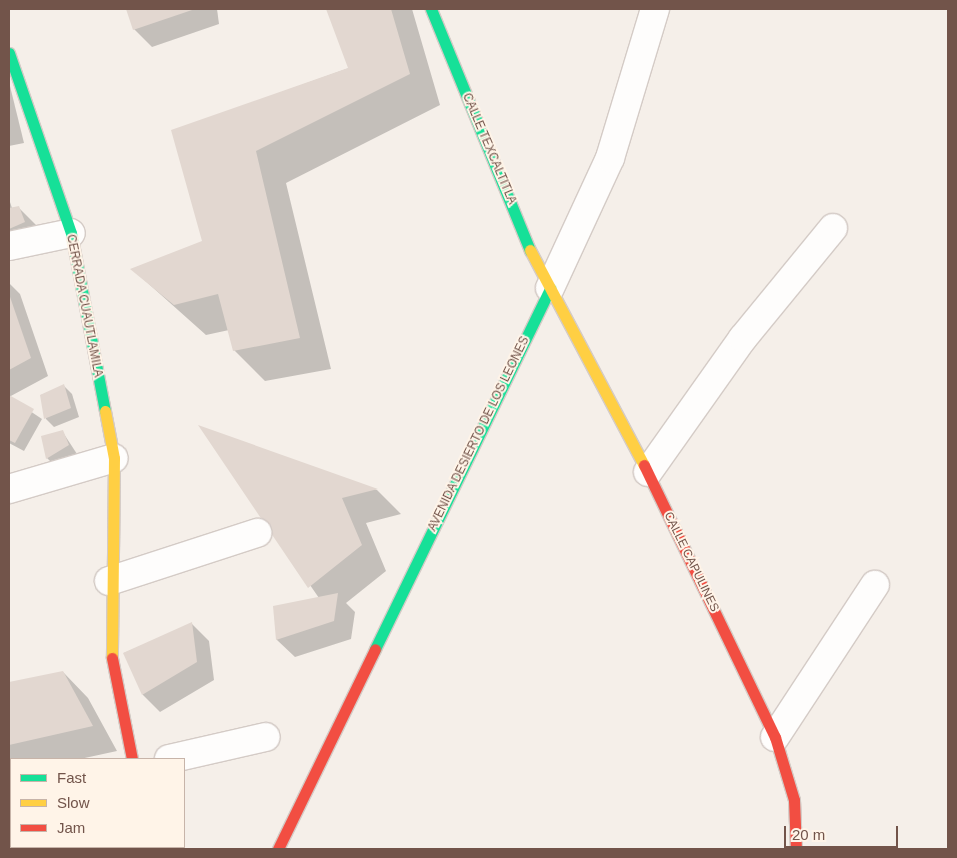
<!DOCTYPE html>
<html>
<head>
<meta charset="utf-8">
<style>
  body { margin:0 }
  #map { position:relative; width:957px; height:858px; overflow:hidden; background:#f5efe9; font-family:Arial,sans-serif }
  div>[style] { position:absolute }
  [style*='--x'] { left:calc(var(--x)*1px); top:calc(var(--y)*1px); width:calc(var(--w)*1px); rotate:calc(var(--a)*1deg) }
  .shadow>* { inset:0; background:#0003 }
  .building>* { inset:0; background:#e2d7d0 }
  .roads { filter:drop-shadow(1px 0 #d4cbc6) drop-shadow(-1px 0 #d4cbc6) drop-shadow(0 1px #d4cbc6) drop-shadow(0 -1px #d4cbc6) }
  .street>* { height:28px; margin:-14px; padding:0 14px; transform-origin:14px; border-radius:14px; background:#fefdfc }
  .fast>* { height:11px; margin:-5.5px; padding:0 5.5px; transform-origin:5.5px; border-radius:5.5px; background:#16e098 }
  .slow>* { height:11px; margin:-5.5px; padding:0 5.5px; transform-origin:5.5px; border-radius:5.5px; background:#ffcf43 }
  .jam>* { height:11px; margin:-5.5px; padding:0 5.5px; transform-origin:5.5px; border-radius:5.5px; background:#f24e42 }
  span { translate:-50% -50%; white-space:nowrap; text-align:center; line-height:1.15; -webkit-text-stroke:4px #fff4e8; paint-order:stroke }
  .street-label { font-size:12px; color:#72544a }
  .frame { position:absolute; inset:0; border:10px solid #72544a; pointer-events:none }
  .legend { position:absolute; left:10px; top:758px; width:175px; height:90px; box-sizing:border-box; background:#fff4e8; border:1px solid #c7b4a9; margin:0; padding:6px 9px; list-style:none; font-size:15px; color:#72544a }
  .legend li { display:flex; align-items:center; gap:10px; height:25px }
  .legend b { width:25px; border:1px solid #c7b4a9 }
  .scale { position:absolute; left:784px; top:826px; width:114px; height:22px; box-sizing:border-box; border:2px solid #72544a; border-top:0; padding-left:6px; font-size:15px; line-height:18px; white-space:nowrap; color:#72544a; -webkit-text-stroke:4px #fff4e8; paint-order:stroke }
</style>
</head>
<body>
<div id="map">
  <div class="shadow">
    <div style="clip-path:polygon(127px 9px,217px 9px,219px 24px,152px 47px,134px 29px)"></div>
    <div style="clip-path:polygon(327px 9px,412px 9px,440px 105px,286px 183px,331px 369px,265px 381px,234px 350px,229px 330px,206px 335px,132px 269px,203px 242px,173px 131px,349px 68px)"></div>
    <div style="clip-path:polygon(9px 82px,24px 143px,9px 146px)"></div>
    <div style="clip-path:polygon(9px 199px,12px 208px,18px 207px,36px 225px,42px 240px,9px 253px)"></div>
    <div style="clip-path:polygon(9px 283px,20px 294px,48px 376px,9px 397px,42px 419px,24px 451px,9px 443px)"></div>
    <div style="clip-path:polygon(64px 386px,72px 394px,79px 417px,54px 427px,46px 419px,41px 395px)"></div>
    <div style="clip-path:polygon(201px 428px,377px 490px,401px 514px,366px 523px,386px 571px,346px 603px,355px 612px,351px 639px,295px 657px,277px 640px,274px 607px,319px 598px)"></div>
    <div style="clip-path:polygon(62px 431px,77px 454px,56px 467px,47px 458px)"></div>
    <div style="clip-path:polygon(192px 624px,209px 641px,214px 680px,160px 712px,143px 695px,124px 653px)"></div>
    <div style="clip-path:polygon(63px 672px,88px 698px,117px 751px,80px 759px,11px 759px,9px 776px,9px 683px)"></div>
    <div style="clip-path:polygon(9px 792px,11px 847px,144px 849px,9px 849px)"></div>
  </div>
  <div class="building">
    <div style="clip-path:polygon(126px 9px,195px 9px,133px 30px)"></div>
    <div style="clip-path:polygon(326px 9px,391px 9px,410px 74px,256px 151px,300px 338px,233px 351px,218px 294px,174px 305px,130px 269px,202px 241px,171px 130px,348px 68px)"></div>
    <div style="clip-path:polygon(19px 206px,25px 222px,9px 229px,9px 208px)"></div>
    <div style="clip-path:polygon(9px 294px,31px 358px,9px 370px)"></div>
    <div style="clip-path:polygon(64px 384px,71px 408px,44px 419px,40px 395px)"></div>
    <div style="clip-path:polygon(9px 395px,34px 409px,15px 443px,9px 440px)"></div>
    <div style="clip-path:polygon(198px 425px,378px 489px,342px 498px,362px 545px,308px 588px)"></div>
    <div style="clip-path:polygon(63px 430px,69px 445px,46px 459px,41px 436px)"></div>
    <div style="clip-path:polygon(338px 593px,334px 621px,276px 640px,273px 606px)"></div>
    <div style="clip-path:polygon(192px 622px,197px 662px,142px 695px,123px 653px)"></div>
    <div style="clip-path:polygon(63px 671px,93px 726px,9px 745px,9px 682px)"></div>
    <div style="clip-path:polygon(11px 790px,11px 847px,122px 849px,9px 849px)"></div>
  </div>
  <div class="roads">
    <div class="street">
      <div style="--x:9;--y:246;--w:63;--a:-11.8"></div>
      <div style="--x:550;--y:288;--w:143;--a:-65.2"></div>
      <div style="--x:610;--y:158;--w:156;--a:-73.2"></div>
      <div style="--x:648;--y:472;--w:164;--a:-54.7"></div>
      <div style="--x:743;--y:338;--w:142;--a:-50.7"></div>
      <div style="--x:9;--y:489;--w:109;--a:-16.4"></div>
      <div style="--x:109;--y:581;--w:156;--a:-18"></div>
      <div style="--x:775;--y:737;--w:182;--a:-56.7"></div>
      <div style="--x:169;--y:759;--w:99;--a:-12.8"></div>
      <div style="--x:147;--y:847;--w:2;--a:63"></div>
    </div>
    <div class="fast">
      <div style="--x:431;--y:9;--w:261;--a:67.7"></div>
      <div style="--x:9;--y:53;--w:190;--a:71"></div>
      <div style="--x:71;--y:233;--w:181;--a:79.2"></div>
      <div style="--x:375;--y:649;--w:401;--a:-64.1"></div>
    </div>
    <div class="slow">
      <div style="--x:530;--y:250;--w:243;--a:62.1"></div>
      <div style="--x:105;--y:411;--w:48;--a:79.2"></div>
      <div style="--x:114;--y:458;--w:200;--a:90.6"></div>
    </div>
    <div class="jam">
      <div style="--x:644;--y:465;--w:302;--a:64.3"></div>
      <div style="--x:775;--y:737;--w:66;--a:73.2"></div>
      <div style="--x:794;--y:800;--w:49;--a:87.7"></div>
      <div style="--x:112;--y:658;--w:103;--a:78.8"></div>
      <div style="--x:278;--y:849;--w:222;--a:-64.1"></div>
    </div>
  </div>
  <div class="street-label">
    <span style="left:489px;top:149px;rotate:67deg">CALLE TEXCALTITLA</span>
    <span style="left:84px;top:306px;rotate:79deg">CERRADA CUAUTLAMILA</span>
    <span style="left:479px;top:434px;rotate:-64deg">AVENIDA DESIERTO DE LOS LEONES</span>
    <span style="left:691px;top:562px;rotate:64deg">CALLE CAPULINES</span>
  </div>
  <div class="frame"></div>
  <ul class="legend">
  <li><b style="height:6px;background:#16e098"></b>Fast</li>
  <li><b style="height:6px;background:#ffcf43"></b>Slow</li>
  <li><b style="height:6px;background:#f24e42"></b>Jam</li>
  </ul>
  <div class="scale">20 m</div>
</div>
</body>
</html>
